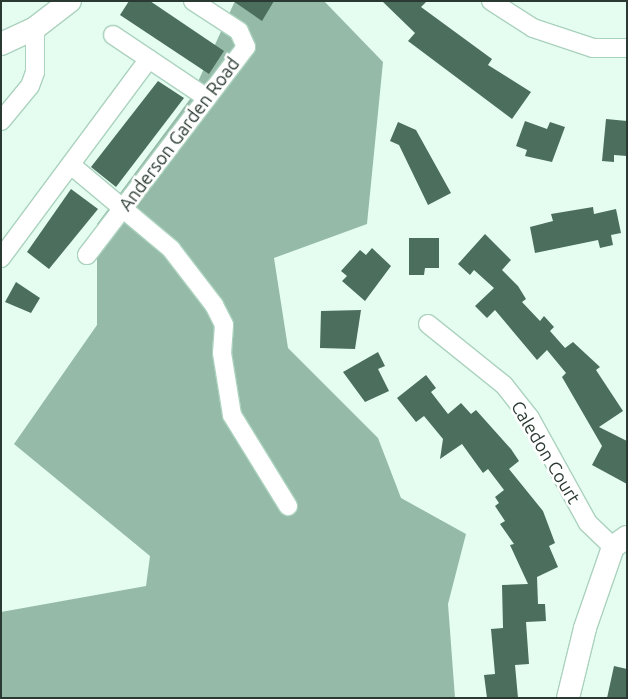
<!DOCTYPE html>
<html>
<head>
<meta charset="utf-8">
<style>
  body { margin:0 }
  #map { position:relative; width:628px; height:699px; overflow:hidden; background:#e5fdf1; font-family:Ubuntu,sans-serif }
  div>[style] { position:absolute }
  [style*='--x'] { left:calc(var(--x)*1px); top:calc(var(--y)*1px); width:calc(var(--w)*1px); rotate:calc(var(--a)*1deg) }
  .forest>* { inset:0; background:#95bba8 }
  .building>* { inset:0; background:#4b6e5d }
  .roads { filter:drop-shadow(1px 0 #abd2be) drop-shadow(-1px 0 #abd2be) drop-shadow(0 1px #abd2be) drop-shadow(0 -1px #abd2be) }
  .minor>* { height:18px; margin:-9px; padding:0 9px; transform-origin:9px; border-radius:9px; background:#fff }
  .tertiary>* { height:22px; margin:-11px; padding:0 11px; transform-origin:11px; border-radius:11px; background:#fff }
  span { translate:-50% -50%; white-space:nowrap; text-align:center; line-height:1.15; -webkit-text-stroke:5px #fff; paint-order:stroke }
  .street-label { font-size:18px; color:#2a3a32 }
  .frame { position:absolute; inset:0; border:2px solid #2a3a32; pointer-events:none }
</style>
</head>
<body>
<div id="map">
  <div class="forest">
    <div style="clip-path:polygon(235px 1px,324px 1px,383px 62px,367px 224px,274px 258px,288px 348px,378px 438px,401px 498px,466px 534px,448px 604px,455px 698px,1px 698px,1px 612px,146px 586px,150px 556px,14px 444px,97px 325px,97px 224px,190px 99px)"></div>
  </div>
  <div class="building">
    <div style="clip-path:polygon(129px 1px,150px 1px,224px 51px,209px 74px,120px 15px)"></div>
    <div style="clip-path:polygon(233px 1px,274px 1px,262px 21px)"></div>
    <div style="clip-path:polygon(382px 1px,427px 1px,421px 7px,492px 59px,488px 65px,531px 92px,512px 119px,408px 41px,415px 33px)"></div>
    <div style="clip-path:polygon(158px 81px,184px 98px,116px 187px,91px 167px)"></div>
    <div style="clip-path:polygon(606px 119px,627px 121px,627px 156px,614px 155px,614px 162px,602px 161px)"></div>
    <div style="clip-path:polygon(525px 121px,547px 129px,550px 122px,565px 127px,552px 162px,525px 156px,527px 150px,516px 146px)"></div>
    <div style="clip-path:polygon(398px 122px,416px 130px,451px 193px,428px 205px,399px 145px,390px 141px)"></div>
    <div style="clip-path:polygon(71px 189px,98px 209px,49px 269px,27px 252px)"></div>
    <div style="clip-path:polygon(593px 207px,594px 214px,616px 209px,621px 233px,611px 235px,613px 245px,600px 248px,598px 240px,535px 253px,530px 227px,553px 221px,551px 214px)"></div>
    <div style="clip-path:polygon(485px 234px,511px 260px,502px 270px,518px 286px,526px 299px,522px 302px,540px 321px,544px 316px,554px 327px,550px 331px,565px 348px,573px 342px,600px 367px,596px 370px,623px 411px,599px 427px,627px 441px,627px 484px,592px 465px,602px 446px,562px 377px,566px 373px,547px 350px,537px 360px,495px 310px,487px 318px,475px 306px,494px 288px,474px 270px,470px 275px,458px 264px)"></div>
    <div style="clip-path:polygon(409px 238px,439px 238px,439px 268px,425px 268px,424px 275px,409px 275px)"></div>
    <div style="clip-path:polygon(372px 248px,391px 266px,365px 301px,342px 281px,347px 276px,341px 271px,360px 250px,366px 255px)"></div>
    <div style="clip-path:polygon(16px 282px,40px 298px,31px 313px,5px 302px)"></div>
    <div style="clip-path:polygon(361px 310px,355px 349px,320px 348px,321px 311px)"></div>
    <div style="clip-path:polygon(378px 352px,385px 366px,378px 369px,389px 391px,365px 402px,343px 372px)"></div>
    <div style="clip-path:polygon(426px 375px,436px 388px,431px 392px,448px 414px,461px 403px,471px 414px,476px 410px,511px 449px,519px 461px,509px 469px,543px 511px,555px 543px,549px 546px,558px 567px,537px 577px,538px 604px,545px 604px,546px 621px,526px 622px,529px 664px,515px 665px,518px 698px,487px 698px,484px 675px,495px 674px,491px 629px,503px 628px,502px 585px,528px 584px,510px 545px,514px 544px,500px 524px,505px 521px,495px 506px,499px 503px,495px 497px,504px 490px,488px 469px,483px 473px,462px 444px,440px 459px,443px 439px,424px 416px,416px 422px,397px 398px)"></div>
    <div style="clip-path:polygon(614px 666px,627px 669px,627px 698px,607px 698px)"></div>
  </div>
  <div class="roads">
    <div class="minor">
      <div style="--x:491;--y:1;--w:50;--a:32.7"></div>
      <div style="--x:533;--y:28;--w:63;--a:18.4"></div>
      <div style="--x:593;--y:48;--w:34;--a:0"></div>
      <div style="--x:113;--y:35;--w:113;--a:33.8"></div>
      <div style="--x:1;--y:121;--w:45;--a:-50.4"></div>
      <div style="--x:30;--y:86;--w:15;--a:-70"></div>
      <div style="--x:35;--y:72;--w:44;--a:-90"></div>
      <div style="--x:71;--y:165;--w:131;--a:40"></div>
      <div style="--x:171;--y:249;--w:71;--a:52.5"></div>
      <div style="--x:214;--y:305;--w:22;--a:63"></div>
      <div style="--x:224;--y:325;--w:28;--a:94"></div>
      <div style="--x:222;--y:353;--w:63;--a:80.8"></div>
      <div style="--x:232;--y:415;--w:107;--a:58.4"></div>
      <div style="--x:87;--y:255;--w:262;--a:-52.6"></div>
      <div style="--x:246;--y:47;--w:17;--a:-114"></div>
      <div style="--x:239;--y:31;--w:55;--a:-146.9"></div>
      <div style="--x:1;--y:258;--w:248;--a:-53.4"></div>
      <div style="--x:428;--y:324;--w:97;--a:38.8"></div>
      <div style="--x:504;--y:385;--w:42;--a:51.8"></div>
      <div style="--x:530;--y:418;--w:120;--a:61.1"></div>
      <div style="--x:588;--y:523;--w:35;--a:44"></div>
    </div>
    <div class="tertiary">
      <div style="--x:1;--y:44;--w:38;--a:-25"></div>
      <div style="--x:35;--y:28;--w:44;--a:-37.6"></div>
      <div style="--x:568;--y:698;--w:72;--a:-76.3"></div>
      <div style="--x:585;--y:628;--w:86;--a:-70.9"></div>
      <div style="--x:613;--y:547;--w:17;--a:-36"></div>
    </div>
  </div>
  <div class="street-label">
    <span style="left:179px;top:134px;rotate:-53deg">Anderson Garden Road</span>
    <span style="left:546px;top:452px;rotate:59deg">Caledon Court</span>
  </div>
  <div class="frame"></div>
</div>
</body>
</html>
